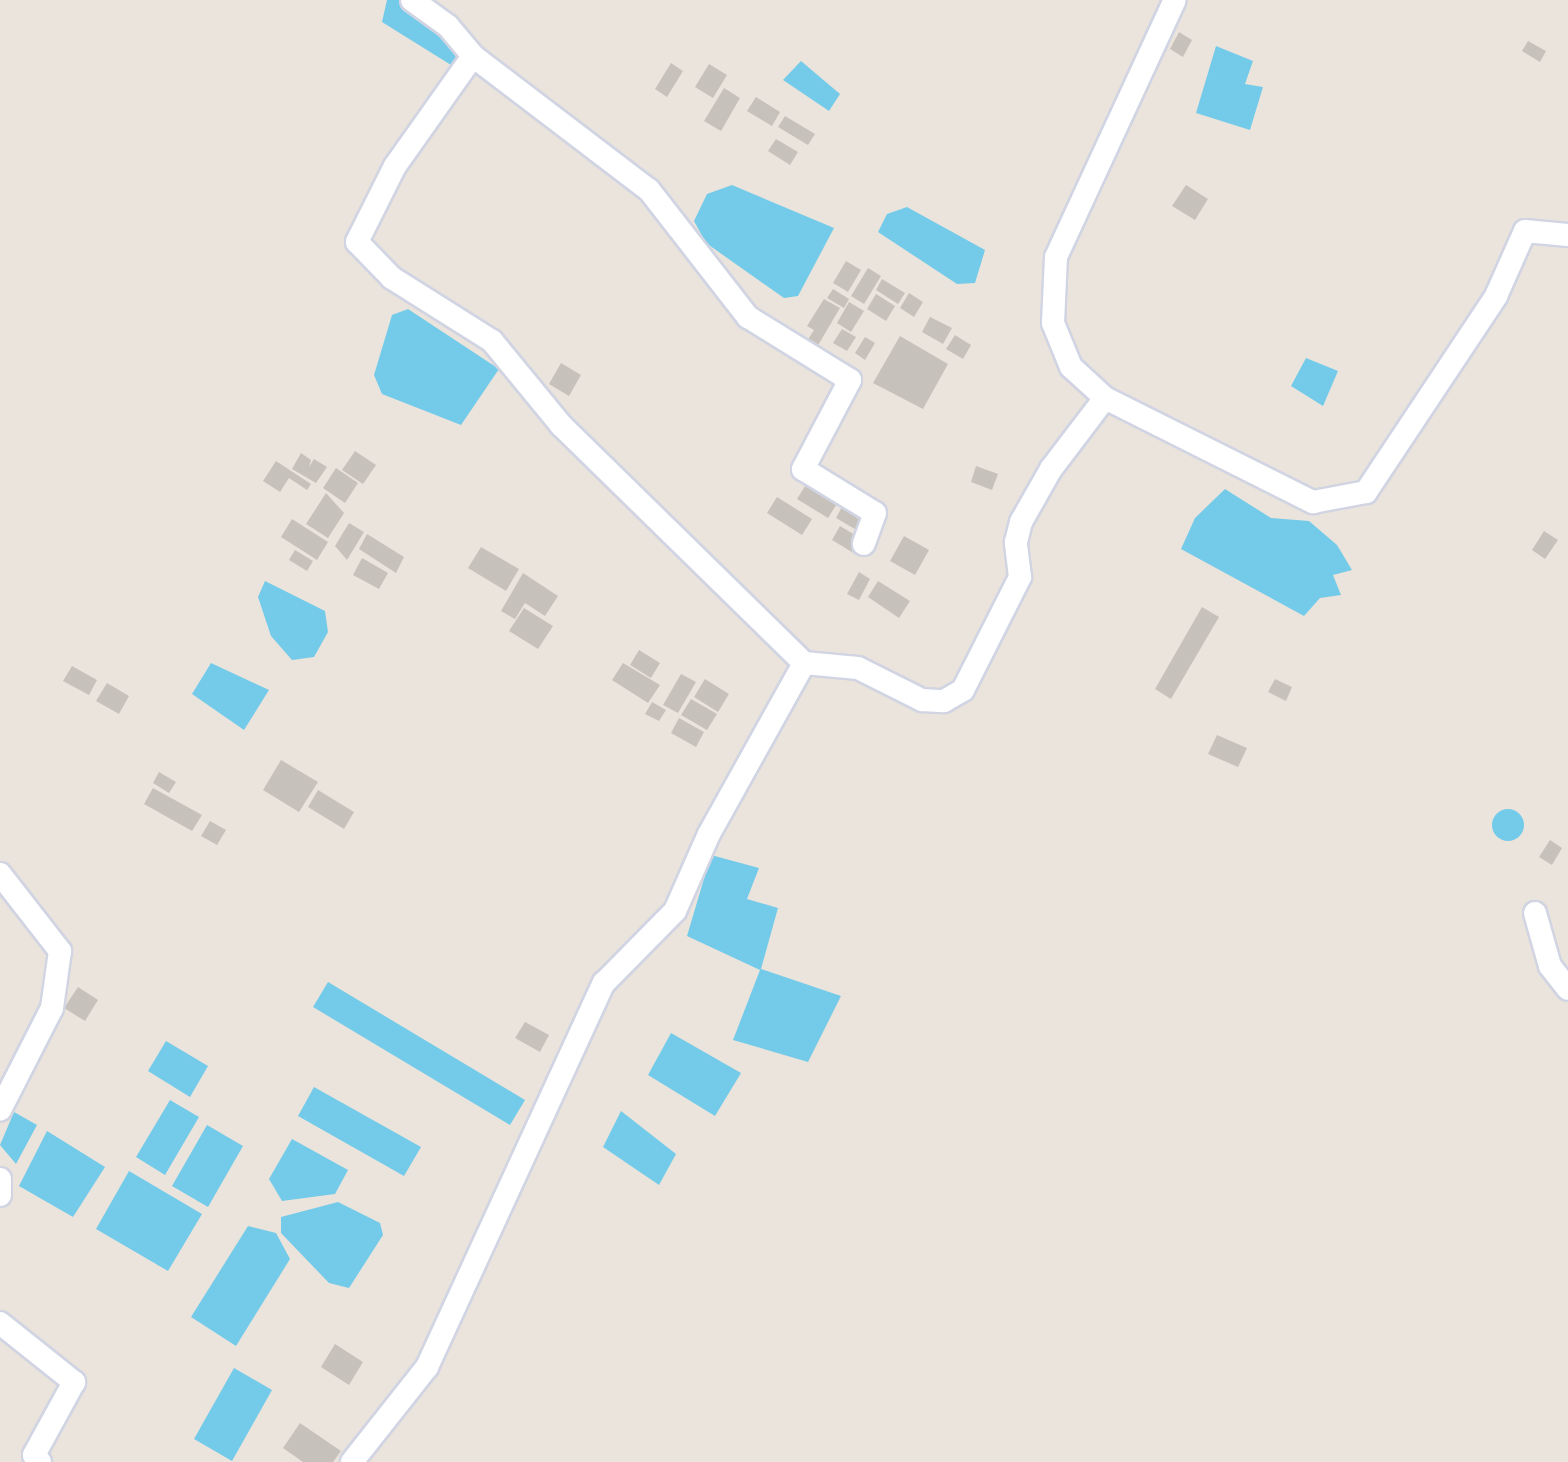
<!DOCTYPE html>
<html>
<head>
<meta charset="utf-8">
<style>
  body { margin:0 }
  #map { position:relative; width:1568px; height:1462px; overflow:hidden; background:#ebe4dc; font-family:"Public Sans",sans-serif }
  div>[style] { position:absolute }
  [style*='--x'] { left:calc(var(--x)*1px); top:calc(var(--y)*1px); width:calc(var(--w)*1px); rotate:calc(var(--a)*1deg) }
  .water>* { inset:0; background:#73cbe9 }
  .round { border-radius:50% }
  .building>* { inset:0; background:#c6c1bb }
  .roads { filter:drop-shadow(2px 0 #d1d4e2) drop-shadow(-2px 0 #d1d4e2) drop-shadow(0 2px #d1d4e2) drop-shadow(0 -2px #d1d4e2) }
  .minor>* { height:22px; margin:-11px; padding:0 11px; transform-origin:11px; border-radius:11px; background:#fff }
  span { translate:-50% -50%; white-space:nowrap; text-align:center; line-height:1.15; -webkit-text-stroke:10px #fff; paint-order:stroke }
</style>
</head>
<body>
<div id="map">
  <div class="water">
    <div style="clip-path:polygon(387px 0,402px 0,463px 51px,451px 65px,382px 22px)"></div>
    <div style="clip-path:polygon(1216px 46px,1253px 61px,1245px 84px,1263px 87px,1250px 130px,1196px 113px)"></div>
    <div style="clip-path:polygon(801px 61px,840px 94px,829px 111px,783px 80px)"></div>
    <div style="clip-path:polygon(732px 185px,834px 228px,798px 296px,784px 298px,706px 243px,694px 221px,707px 194px)"></div>
    <div style="clip-path:polygon(907px 207px,985px 250px,975px 283px,957px 284px,878px 232px,887px 214px)"></div>
    <div style="clip-path:polygon(408px 309px,499px 369px,461px 425px,382px 394px,374px 375px,392px 315px)"></div>
    <div style="clip-path:polygon(1306px 358px,1338px 371px,1323px 406px,1291px 386px)"></div>
    <div style="clip-path:polygon(1225px 489px,1271px 518px,1309px 521px,1337px 545px,1352px 570px,1333px 575px,1341px 595px,1320px 598px,1304px 616px,1181px 549px,1195px 518px)"></div>
    <div style="clip-path:polygon(265px 581px,325px 611px,328px 632px,314px 657px,292px 660px,271px 636px,258px 597px)"></div>
    <div style="clip-path:polygon(211px 663px,269px 690px,244px 730px,192px 694px)"></div>
    <div class="round" style="left:1492px;top:809px;width:32px;height:32px"></div>
    <div style="clip-path:polygon(711px 855px,759px 868px,747px 899px,778px 908px,761px 969px,841px 996px,808px 1062px,733px 1040px,760px 970px,687px 936px)"></div>
    <div style="clip-path:polygon(328px 982px,525px 1100px,510px 1125px,313px 1007px)"></div>
    <div style="clip-path:polygon(671px 1033px,741px 1073px,715px 1116px,648px 1075px)"></div>
    <div style="clip-path:polygon(166px 1041px,208px 1066px,190px 1097px,148px 1071px)"></div>
    <div style="clip-path:polygon(314px 1087px,421px 1147px,404px 1176px,298px 1116px)"></div>
    <div style="clip-path:polygon(170px 1100px,199px 1117px,165px 1175px,136px 1157px)"></div>
    <div style="clip-path:polygon(621px 1111px,676px 1154px,659px 1185px,603px 1147px)"></div>
    <div style="clip-path:polygon(14px 1112px,37px 1125px,16px 1164px,0 1145px)"></div>
    <div style="clip-path:polygon(207px 1125px,243px 1146px,208px 1207px,172px 1186px)"></div>
    <div style="clip-path:polygon(47px 1131px,105px 1167px,73px 1217px,19px 1186px)"></div>
    <div style="clip-path:polygon(292px 1139px,348px 1170px,335px 1194px,282px 1201px,269px 1179px)"></div>
    <div style="clip-path:polygon(129px 1171px,202px 1214px,168px 1271px,96px 1229px)"></div>
    <div style="clip-path:polygon(338px 1202px,380px 1223px,383px 1235px,349px 1288px,329px 1283px,281px 1233px,281px 1217px)"></div>
    <div style="clip-path:polygon(248px 1226px,276px 1233px,290px 1259px,236px 1346px,191px 1317px)"></div>
    <div style="clip-path:polygon(234px 1368px,272px 1390px,232px 1461px,194px 1439px)"></div>
  </div>
  <div class="building">
    <div style="clip-path:polygon(1179px 32px,1192px 40px,1183px 57px,1170px 49px)"></div>
    <div style="clip-path:polygon(1528px 41px,1546px 51px,1540px 62px,1522px 51px)"></div>
    <div style="clip-path:polygon(671px 63px,683px 71px,667px 97px,655px 89px)"></div>
    <div style="clip-path:polygon(709px 64px,727px 75px,713px 98px,695px 87px)"></div>
    <div style="clip-path:polygon(724px 88px,740px 98px,721px 131px,704px 121px)"></div>
    <div style="clip-path:polygon(756px 97px,780px 112px,772px 126px,747px 111px)"></div>
    <div style="clip-path:polygon(785px 116px,815px 134px,808px 145px,778px 127px)"></div>
    <div style="clip-path:polygon(776px 139px,798px 152px,790px 165px,768px 151px)"></div>
    <div style="clip-path:polygon(1186px 185px,1208px 199px,1195px 220px,1172px 206px)"></div>
    <div style="clip-path:polygon(846px 261px,861px 270px,848px 292px,833px 283px)"></div>
    <div style="clip-path:polygon(868px 268px,881px 276px,864px 304px,851px 296px)"></div>
    <div style="clip-path:polygon(882px 279px,905px 293px,898px 304px,876px 290px)"></div>
    <div style="clip-path:polygon(833px 289px,849px 299px,844px 308px,827px 298px)"></div>
    <div style="clip-path:polygon(909px 293px,923px 302px,914px 317px,900px 308px)"></div>
    <div style="clip-path:polygon(876px 294px,895px 306px,886px 321px,867px 309px)"></div>
    <div style="clip-path:polygon(824px 299px,840px 308px,817px 347px,807px 341px,814px 330px,807px 326px)"></div>
    <div style="clip-path:polygon(849px 302px,864px 311px,851px 332px,837px 323px)"></div>
    <div style="clip-path:polygon(930px 317px,952px 328px,943px 344px,922px 332px)"></div>
    <div style="clip-path:polygon(842px 329px,856px 337px,847px 351px,833px 343px)"></div>
    <div style="clip-path:polygon(955px 335px,971px 345px,963px 359px,946px 349px)"></div>
    <div style="clip-path:polygon(900px 336px,948px 364px,923px 409px,873px 383px)"></div>
    <div style="clip-path:polygon(865px 337px,875px 343px,865px 360px,855px 353px)"></div>
    <div style="clip-path:polygon(561px 363px,581px 375px,569px 396px,549px 384px)"></div>
    <div style="clip-path:polygon(355px 451px,376px 465px,363px 484px,342px 470px)"></div>
    <div style="clip-path:polygon(301px 453px,311px 460px,309px 467px,314px 459px,327px 467px,316px 483px,292px 469px)"></div>
    <div style="clip-path:polygon(276px 461px,311px 484px,307px 490px,289px 478px,280px 492px,263px 481px)"></div>
    <div style="clip-path:polygon(976px 466px,998px 474px,992px 490px,971px 482px)"></div>
    <div style="clip-path:polygon(336px 468px,358px 483px,345px 503px,323px 488px)"></div>
    <div style="clip-path:polygon(807px 483px,838px 502px,828px 518px,797px 499px)"></div>
    <div style="clip-path:polygon(326px 493px,344px 513px,328px 538px,306px 524px)"></div>
    <div style="clip-path:polygon(777px 497px,812px 519px,802px 535px,767px 513px)"></div>
    <div style="clip-path:polygon(843px 505px,867px 519px,860px 532px,836px 518px)"></div>
    <div style="clip-path:polygon(292px 519px,328px 542px,317px 560px,281px 537px)"></div>
    <div style="clip-path:polygon(349px 523px,364px 532px,347px 560px,335px 546px)"></div>
    <div style="clip-path:polygon(840px 526px,865px 541px,857px 555px,832px 540px)"></div>
    <div style="clip-path:polygon(1544px 531px,1558px 540px,1545px 559px,1532px 550px)"></div>
    <div style="clip-path:polygon(367px 534px,404px 557px,396px 573px,359px 549px)"></div>
    <div style="clip-path:polygon(904px 536px,929px 550px,915px 575px,890px 561px)"></div>
    <div style="clip-path:polygon(481px 547px,519px 569px,506px 591px,468px 568px)"></div>
    <div style="clip-path:polygon(295px 550px,313px 561px,307px 571px,289px 560px)"></div>
    <div style="clip-path:polygon(362px 558px,388px 573px,379px 589px,353px 575px)"></div>
    <div style="clip-path:polygon(859px 572px,870px 579px,859px 600px,847px 594px)"></div>
    <div style="clip-path:polygon(523px 573px,558px 596px,545px 616px,525px 603px,515px 619px,501px 611px)"></div>
    <div style="clip-path:polygon(878px 581px,910px 601px,899px 618px,868px 597px)"></div>
    <div style="clip-path:polygon(1202px 607px,1219px 617px,1171px 699px,1155px 689px)"></div>
    <div style="clip-path:polygon(524px 608px,553px 626px,538px 649px,509px 631px)"></div>
    <div style="clip-path:polygon(639px 650px,660px 663px,651px 678px,630px 665px)"></div>
    <div style="clip-path:polygon(623px 663px,660px 685px,648px 703px,612px 680px)"></div>
    <div style="clip-path:polygon(72px 666px,97px 680px,89px 695px,63px 681px)"></div>
    <div style="clip-path:polygon(681px 674px,696px 682px,678px 713px,663px 705px)"></div>
    <div style="clip-path:polygon(705px 679px,729px 694px,718px 712px,694px 697px)"></div>
    <div style="clip-path:polygon(1275px 679px,1292px 687px,1286px 701px,1268px 692px)"></div>
    <div style="clip-path:polygon(107px 683px,129px 696px,119px 714px,96px 701px)"></div>
    <div style="clip-path:polygon(691px 699px,717px 714px,707px 730px,681px 715px)"></div>
    <div style="clip-path:polygon(652px 702px,666px 710px,659px 721px,645px 714px)"></div>
    <div style="clip-path:polygon(679px 718px,704px 732px,696px 747px,671px 733px)"></div>
    <div style="clip-path:polygon(1217px 735px,1247px 748px,1238px 767px,1208px 754px)"></div>
    <div style="clip-path:polygon(281px 760px,318px 782px,299px 812px,263px 790px)"></div>
    <div style="clip-path:polygon(159px 772px,176px 782px,169px 793px,153px 783px)"></div>
    <div style="clip-path:polygon(153px 788px,202px 815px,192px 831px,144px 804px)"></div>
    <div style="clip-path:polygon(318px 790px,354px 812px,344px 829px,308px 807px)"></div>
    <div style="clip-path:polygon(210px 821px,226px 830px,217px 845px,201px 836px)"></div>
    <div style="clip-path:polygon(1550px 840px,1562px 848px,1552px 865px,1539px 857px)"></div>
    <div style="clip-path:polygon(78px 987px,98px 1000px,85px 1021px,64px 1008px)"></div>
    <div style="clip-path:polygon(525px 1022px,549px 1035px,540px 1052px,515px 1038px)"></div>
    <div style="clip-path:polygon(335px 1344px,363px 1362px,349px 1385px,321px 1367px)"></div>
    <div style="clip-path:polygon(300px 1423px,341px 1451px,333px 1462px,303px 1462px,283px 1448px)"></div>
  </div>
  <div class="roads">
    <div class="minor">
      <div style="--x:412;--y:0;--w:44;--a:35.8"></div>
      <div style="--x:448;--y:26;--w:39;--a:50"></div>
      <div style="--x:473;--y:56;--w:135;--a:125.3"></div>
      <div style="--x:395;--y:166;--w:85;--a:116.6"></div>
      <div style="--x:357;--y:242;--w:50;--a:45.8"></div>
      <div style="--x:392;--y:278;--w:118;--a:32.2"></div>
      <div style="--x:492;--y:341;--w:109;--a:50.6"></div>
      <div style="--x:561;--y:425;--w:340;--a:44.4"></div>
      <div style="--x:473;--y:56;--w:221;--a:37.3"></div>
      <div style="--x:649;--y:190;--w:161;--a:52.1"></div>
      <div style="--x:748;--y:317;--w:120;--a:31.7"></div>
      <div style="--x:850;--y:380;--w:101;--a:117.8"></div>
      <div style="--x:803;--y:469;--w:84;--a:31.4"></div>
      <div style="--x:875;--y:513;--w:33;--a:110"></div>
      <div style="--x:1105;--y:398;--w:46;--a:-137.6"></div>
      <div style="--x:1071;--y:367;--w:48;--a:-112.2"></div>
      <div style="--x:1053;--y:323;--w:66;--a:-87.4"></div>
      <div style="--x:1056;--y:257;--w:283;--a:-65.2"></div>
      <div style="--x:0;--y:874;--w:98;--a:52.1"></div>
      <div style="--x:60;--y:951;--w:58;--a:98"></div>
      <div style="--x:52;--y:1008;--w:114;--a:117"></div>
      <div style="--x:1535;--y:913;--w:55;--a:74.2"></div>
      <div style="--x:1550;--y:966;--w:29;--a:52"></div>
      <div style="--x:0;--y:1179;--w:16;--a:90"></div>
      <div style="--x:0;--y:1323;--w:95;--a:38.6"></div>
      <div style="--x:74;--y:1382;--w:83;--a:118.7"></div>
      <div style="--x:34;--y:1455;--w:9;--a:49"></div>
      <div style="--x:352;--y:1462;--w:121;--a:-51.7"></div>
      <div style="--x:427;--y:1367;--w:423;--a:-65.3"></div>
      <div style="--x:604;--y:983;--w:101;--a:-45.4"></div>
      <div style="--x:675;--y:911;--w:84;--a:-66.2"></div>
      <div style="--x:709;--y:834;--w:196;--a:-60.9"></div>
      <div style="--x:804;--y:663;--w:54;--a:5.3"></div>
      <div style="--x:858;--y:668;--w:72;--a:26.6"></div>
      <div style="--x:922;--y:700;--w:22;--a:3"></div>
      <div style="--x:944;--y:701;--w:22;--a:-30"></div>
      <div style="--x:963;--y:690;--w:127;--a:-63.2"></div>
      <div style="--x:1020;--y:577;--w:35;--a:-97"></div>
      <div style="--x:1016;--y:542;--w:21;--a:-76"></div>
      <div style="--x:1021;--y:522;--w:61;--a:-60.5"></div>
      <div style="--x:1051;--y:469;--w:89;--a:-52.7"></div>
      <div style="--x:1105;--y:398;--w:233;--a:26.6"></div>
      <div style="--x:1313;--y:502;--w:54;--a:-10.7"></div>
      <div style="--x:1366;--y:492;--w:235;--a:-56.4"></div>
      <div style="--x:1496;--y:296;--w:71;--a:-66"></div>
      <div style="--x:1525;--y:231;--w:43;--a:5.3"></div>
    </div>
  </div>
</div>
</body>
</html>
